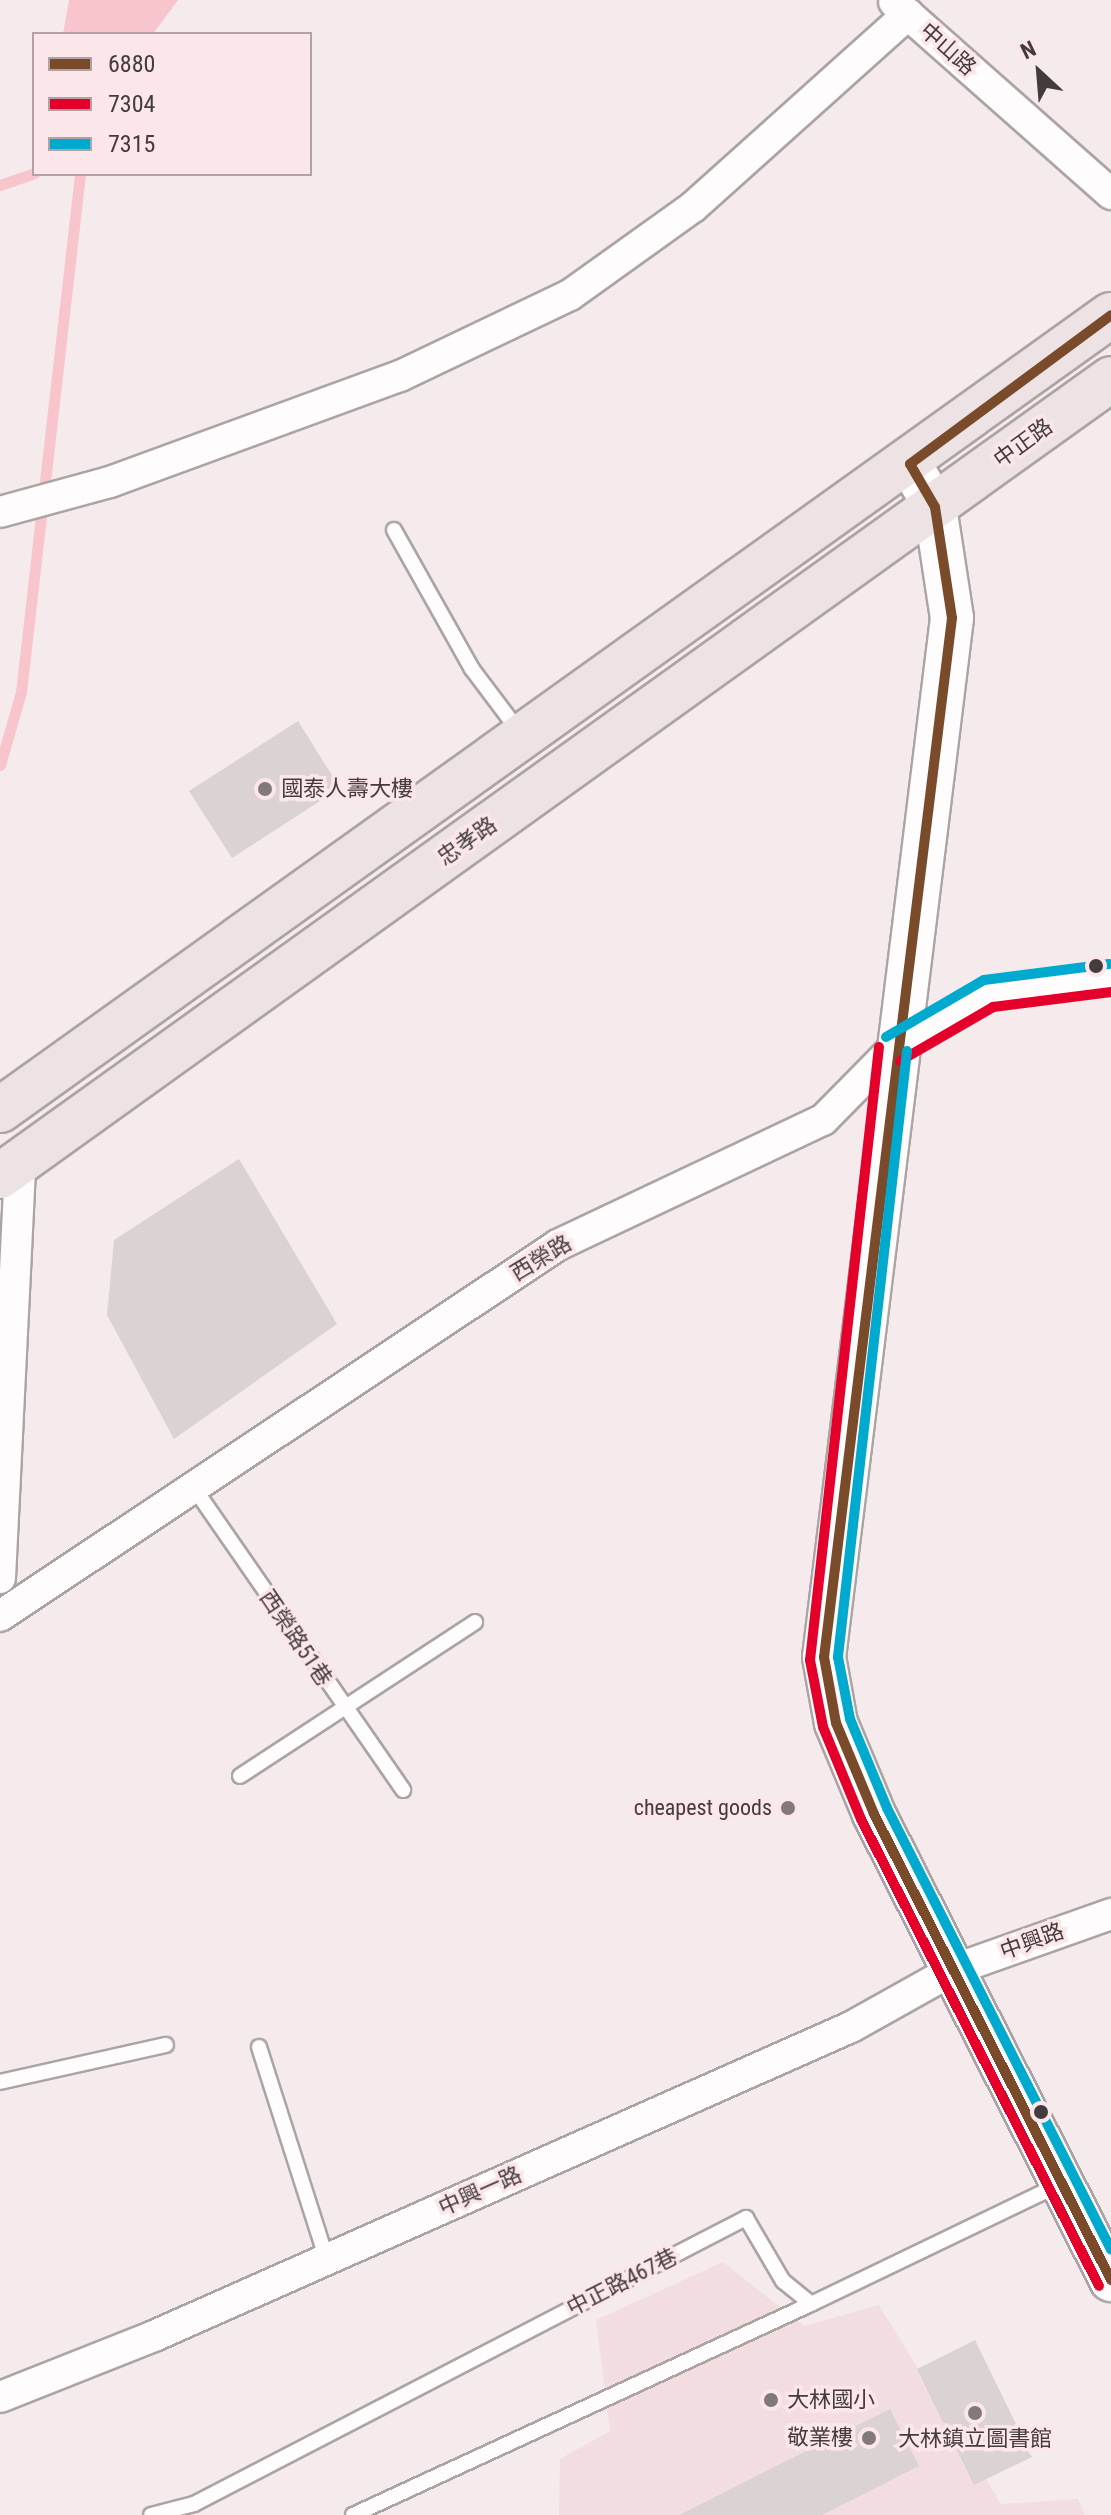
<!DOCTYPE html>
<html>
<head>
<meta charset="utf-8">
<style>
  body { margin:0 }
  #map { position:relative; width:1111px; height:2515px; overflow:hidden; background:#f6ebec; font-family:"Roboto Condensed","Noto Sans TC",sans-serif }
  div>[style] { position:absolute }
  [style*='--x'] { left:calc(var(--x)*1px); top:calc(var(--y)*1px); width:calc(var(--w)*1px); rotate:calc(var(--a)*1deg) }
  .built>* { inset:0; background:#f2dee0 }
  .water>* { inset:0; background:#f8c5cc }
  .stream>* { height:11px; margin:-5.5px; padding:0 5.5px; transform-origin:5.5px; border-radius:5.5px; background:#f8c5cc }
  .building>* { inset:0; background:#dad2d3 }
  .roads { filter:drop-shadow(2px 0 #aca4a4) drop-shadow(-2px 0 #aca4a4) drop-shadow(0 2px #aca4a4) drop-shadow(0 -2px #aca4a4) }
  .lane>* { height:14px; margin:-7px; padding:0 7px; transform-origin:7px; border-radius:7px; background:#fefcfc }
  .street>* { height:30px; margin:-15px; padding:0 15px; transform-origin:15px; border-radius:15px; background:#fefcfc }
  .secondary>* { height:42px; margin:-21px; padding:0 21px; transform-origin:21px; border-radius:21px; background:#fefcfc }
  .primary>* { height:44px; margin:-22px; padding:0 22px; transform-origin:22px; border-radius:22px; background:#ede2e4 }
  .bus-1>* { height:10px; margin:-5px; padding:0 5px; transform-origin:5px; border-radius:5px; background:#7a4b2a }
  .bus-2>* { height:10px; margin:-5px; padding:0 5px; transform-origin:5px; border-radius:5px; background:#e4002b }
  .bus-3>* { height:10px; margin:-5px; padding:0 5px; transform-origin:5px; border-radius:5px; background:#00a9ce }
  .dots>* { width:22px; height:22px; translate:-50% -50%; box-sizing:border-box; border:4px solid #fbe6e9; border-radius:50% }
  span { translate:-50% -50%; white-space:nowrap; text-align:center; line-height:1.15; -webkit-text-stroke:7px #fbe6e9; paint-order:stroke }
  .street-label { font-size:22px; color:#433b3c }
  .poi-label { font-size:22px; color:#433b3c }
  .left { translate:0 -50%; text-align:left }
  .right { translate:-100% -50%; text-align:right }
  .legend { position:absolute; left:32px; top:32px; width:280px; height:144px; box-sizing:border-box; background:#fbe6e9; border:2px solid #b1a2a4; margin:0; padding:10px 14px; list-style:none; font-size:24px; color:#433b3c }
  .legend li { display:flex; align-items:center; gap:16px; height:40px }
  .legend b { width:40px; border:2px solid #b1a2a4 }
  .north { position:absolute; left:999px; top:32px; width:80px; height:80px; -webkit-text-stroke:6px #fbe6e9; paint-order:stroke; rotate:334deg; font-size:22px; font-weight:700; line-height:32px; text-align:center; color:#433b3c }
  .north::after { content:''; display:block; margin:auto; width:28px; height:36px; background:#433b3c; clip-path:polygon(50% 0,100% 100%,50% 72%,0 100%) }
</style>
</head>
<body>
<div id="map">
  <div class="built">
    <div style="clip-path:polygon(723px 2262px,804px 2326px,879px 2305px,1001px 2504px,1078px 2499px,1085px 2515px,559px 2515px,560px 2459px,610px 2431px,596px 2320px)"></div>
  </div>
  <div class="water">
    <div style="clip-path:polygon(69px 0,178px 0,153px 34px,63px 34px)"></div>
  </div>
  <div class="stream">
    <div style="--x:0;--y:185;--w:36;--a:-19"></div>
    <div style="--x:0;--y:765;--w:76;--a:-74"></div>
    <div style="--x:21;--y:692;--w:521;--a:-83.5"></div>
  </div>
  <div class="building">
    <div style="clip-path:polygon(298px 721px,340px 788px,232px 858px,189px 791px)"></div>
    <div style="clip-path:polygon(239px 1159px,337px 1324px,174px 1439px,107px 1315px,114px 1240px)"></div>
    <div style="clip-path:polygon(975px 2340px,1032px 2457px,974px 2485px,917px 2369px)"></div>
    <div style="clip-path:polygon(890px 2409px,919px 2466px,822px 2515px,679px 2515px)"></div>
  </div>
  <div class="roads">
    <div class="lane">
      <div style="--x:394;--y:530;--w:159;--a:60.7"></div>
      <div style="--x:472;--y:669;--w:81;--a:53"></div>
      <div style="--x:192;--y:1485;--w:371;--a:55.3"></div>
      <div style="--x:240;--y:1776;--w:281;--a:-33.2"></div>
      <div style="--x:259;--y:2047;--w:224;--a:72.3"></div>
      <div style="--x:0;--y:2082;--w:170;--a:-12.6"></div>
      <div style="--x:151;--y:2515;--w:44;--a:-14.3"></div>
      <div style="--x:194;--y:2504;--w:622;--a:-27.39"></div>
      <div style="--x:746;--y:2218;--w:73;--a:59.6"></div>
      <div style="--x:783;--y:2281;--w:36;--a:39"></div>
      <div style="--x:811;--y:2304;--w:274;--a:-25.7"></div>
      <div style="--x:353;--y:2515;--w:504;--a:-24.74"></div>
    </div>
    <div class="street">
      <div style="--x:894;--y:2;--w:290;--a:41.5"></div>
      <div style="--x:0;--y:512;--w:114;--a:-15.3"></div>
      <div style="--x:110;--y:482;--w:309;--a:-20.1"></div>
      <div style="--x:400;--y:376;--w:188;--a:-25.5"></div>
      <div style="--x:570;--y:295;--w:151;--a:-35.6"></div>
      <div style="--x:693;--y:207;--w:289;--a:-41.9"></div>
      <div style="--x:0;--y:1578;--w:416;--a:-87.2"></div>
      <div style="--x:20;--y:1162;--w:14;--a:176"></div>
      <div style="--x:0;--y:1616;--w:670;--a:-33.62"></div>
      <div style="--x:558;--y:1245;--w:293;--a:-25.3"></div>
      <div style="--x:823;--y:1120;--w:100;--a:-45.4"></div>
      <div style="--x:893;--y:1049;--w:110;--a:-30.5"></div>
      <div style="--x:988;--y:993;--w:124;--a:-7"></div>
      <div style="--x:0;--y:2397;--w:166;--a:-21.6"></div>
      <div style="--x:154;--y:2336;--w:762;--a:-23.91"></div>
      <div style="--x:851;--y:2027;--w:117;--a:-29.2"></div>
      <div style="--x:953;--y:1970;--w:168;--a:-19.5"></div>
    </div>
    <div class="secondary">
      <div style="--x:910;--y:464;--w:50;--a:59.8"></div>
      <div style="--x:935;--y:507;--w:112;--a:81.3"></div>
      <div style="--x:952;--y:618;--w:1047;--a:97.02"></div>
      <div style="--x:824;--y:1657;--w:67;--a:79.7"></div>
      <div style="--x:836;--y:1723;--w:99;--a:67.3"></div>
      <div style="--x:874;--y:1814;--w:523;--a:63.04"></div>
    </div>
    <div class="primary">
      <div style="--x:0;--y:1110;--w:1366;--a:-35.59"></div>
      <div style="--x:0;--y:1176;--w:1367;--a:-35.65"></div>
    </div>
  </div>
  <div class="bus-1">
    <div style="--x:910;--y:464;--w:50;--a:59.8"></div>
    <div style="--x:935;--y:507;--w:112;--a:81.3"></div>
    <div style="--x:952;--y:618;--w:1047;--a:97.02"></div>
    <div style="--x:824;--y:1657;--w:67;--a:79.7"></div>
    <div style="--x:836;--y:1723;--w:99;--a:67.3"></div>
    <div style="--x:874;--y:1814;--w:523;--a:63.04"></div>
    <div style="--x:910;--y:464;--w:250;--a:-36.5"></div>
  </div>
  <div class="bus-2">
    <div style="--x:879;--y:1047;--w:617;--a:96.42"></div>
    <div style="--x:810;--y:1660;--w:68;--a:79"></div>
    <div style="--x:823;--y:1727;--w:100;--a:67.6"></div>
    <div style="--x:861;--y:1819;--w:524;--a:62.99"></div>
    <div style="--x:900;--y:1061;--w:108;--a:-30.1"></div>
    <div style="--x:993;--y:1007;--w:119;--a:-7.2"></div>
  </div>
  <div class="bus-3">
    <div style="--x:886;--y:1037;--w:113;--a:-30.2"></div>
    <div style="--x:984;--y:980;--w:126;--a:-7.3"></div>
    <div style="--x:907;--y:1051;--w:610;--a:96.5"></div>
    <div style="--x:838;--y:1657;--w:63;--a:79"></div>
    <div style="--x:850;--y:1719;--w:96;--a:67.4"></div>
    <div style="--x:887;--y:1808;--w:495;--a:63.1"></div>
  </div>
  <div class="dots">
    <div style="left:265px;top:789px;background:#82797a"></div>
    <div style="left:1096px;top:966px;background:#433b3c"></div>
    <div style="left:788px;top:1808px;background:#82797a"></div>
    <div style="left:1041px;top:2112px;background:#433b3c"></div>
    <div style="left:771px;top:2400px;background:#82797a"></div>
    <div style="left:975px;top:2413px;background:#82797a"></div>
    <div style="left:869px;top:2438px;background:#82797a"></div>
  </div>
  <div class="street-label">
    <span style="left:948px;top:49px;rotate:42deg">中山路</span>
    <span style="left:1023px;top:443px;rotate:-36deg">中正路</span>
    <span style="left:467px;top:841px;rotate:-35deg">忠孝路</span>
    <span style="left:541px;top:1258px;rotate:-31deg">西榮路</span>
    <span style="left:296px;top:1638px;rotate:56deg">西榮路51巷</span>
    <span style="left:1032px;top:1941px;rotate:-20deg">中興路</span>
    <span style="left:480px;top:2191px;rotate:-24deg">中興一路</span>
    <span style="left:622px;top:2282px;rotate:-27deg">中正路467巷</span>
  </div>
  <div class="poi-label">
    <span class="left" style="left:281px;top:789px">國泰人壽大樓</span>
    <span class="right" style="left:772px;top:1808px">cheapest goods</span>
    <span class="left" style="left:787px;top:2400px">大林國小</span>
    <span class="right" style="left:853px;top:2438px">敬業樓</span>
    <span style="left:975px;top:2439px">大林鎮立圖書館</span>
  </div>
  <ul class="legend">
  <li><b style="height:10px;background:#7a4b2a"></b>6880</li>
  <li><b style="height:10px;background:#e4002b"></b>7304</li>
  <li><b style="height:10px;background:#00a9ce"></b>7315</li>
  </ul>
  <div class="north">N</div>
</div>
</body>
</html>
